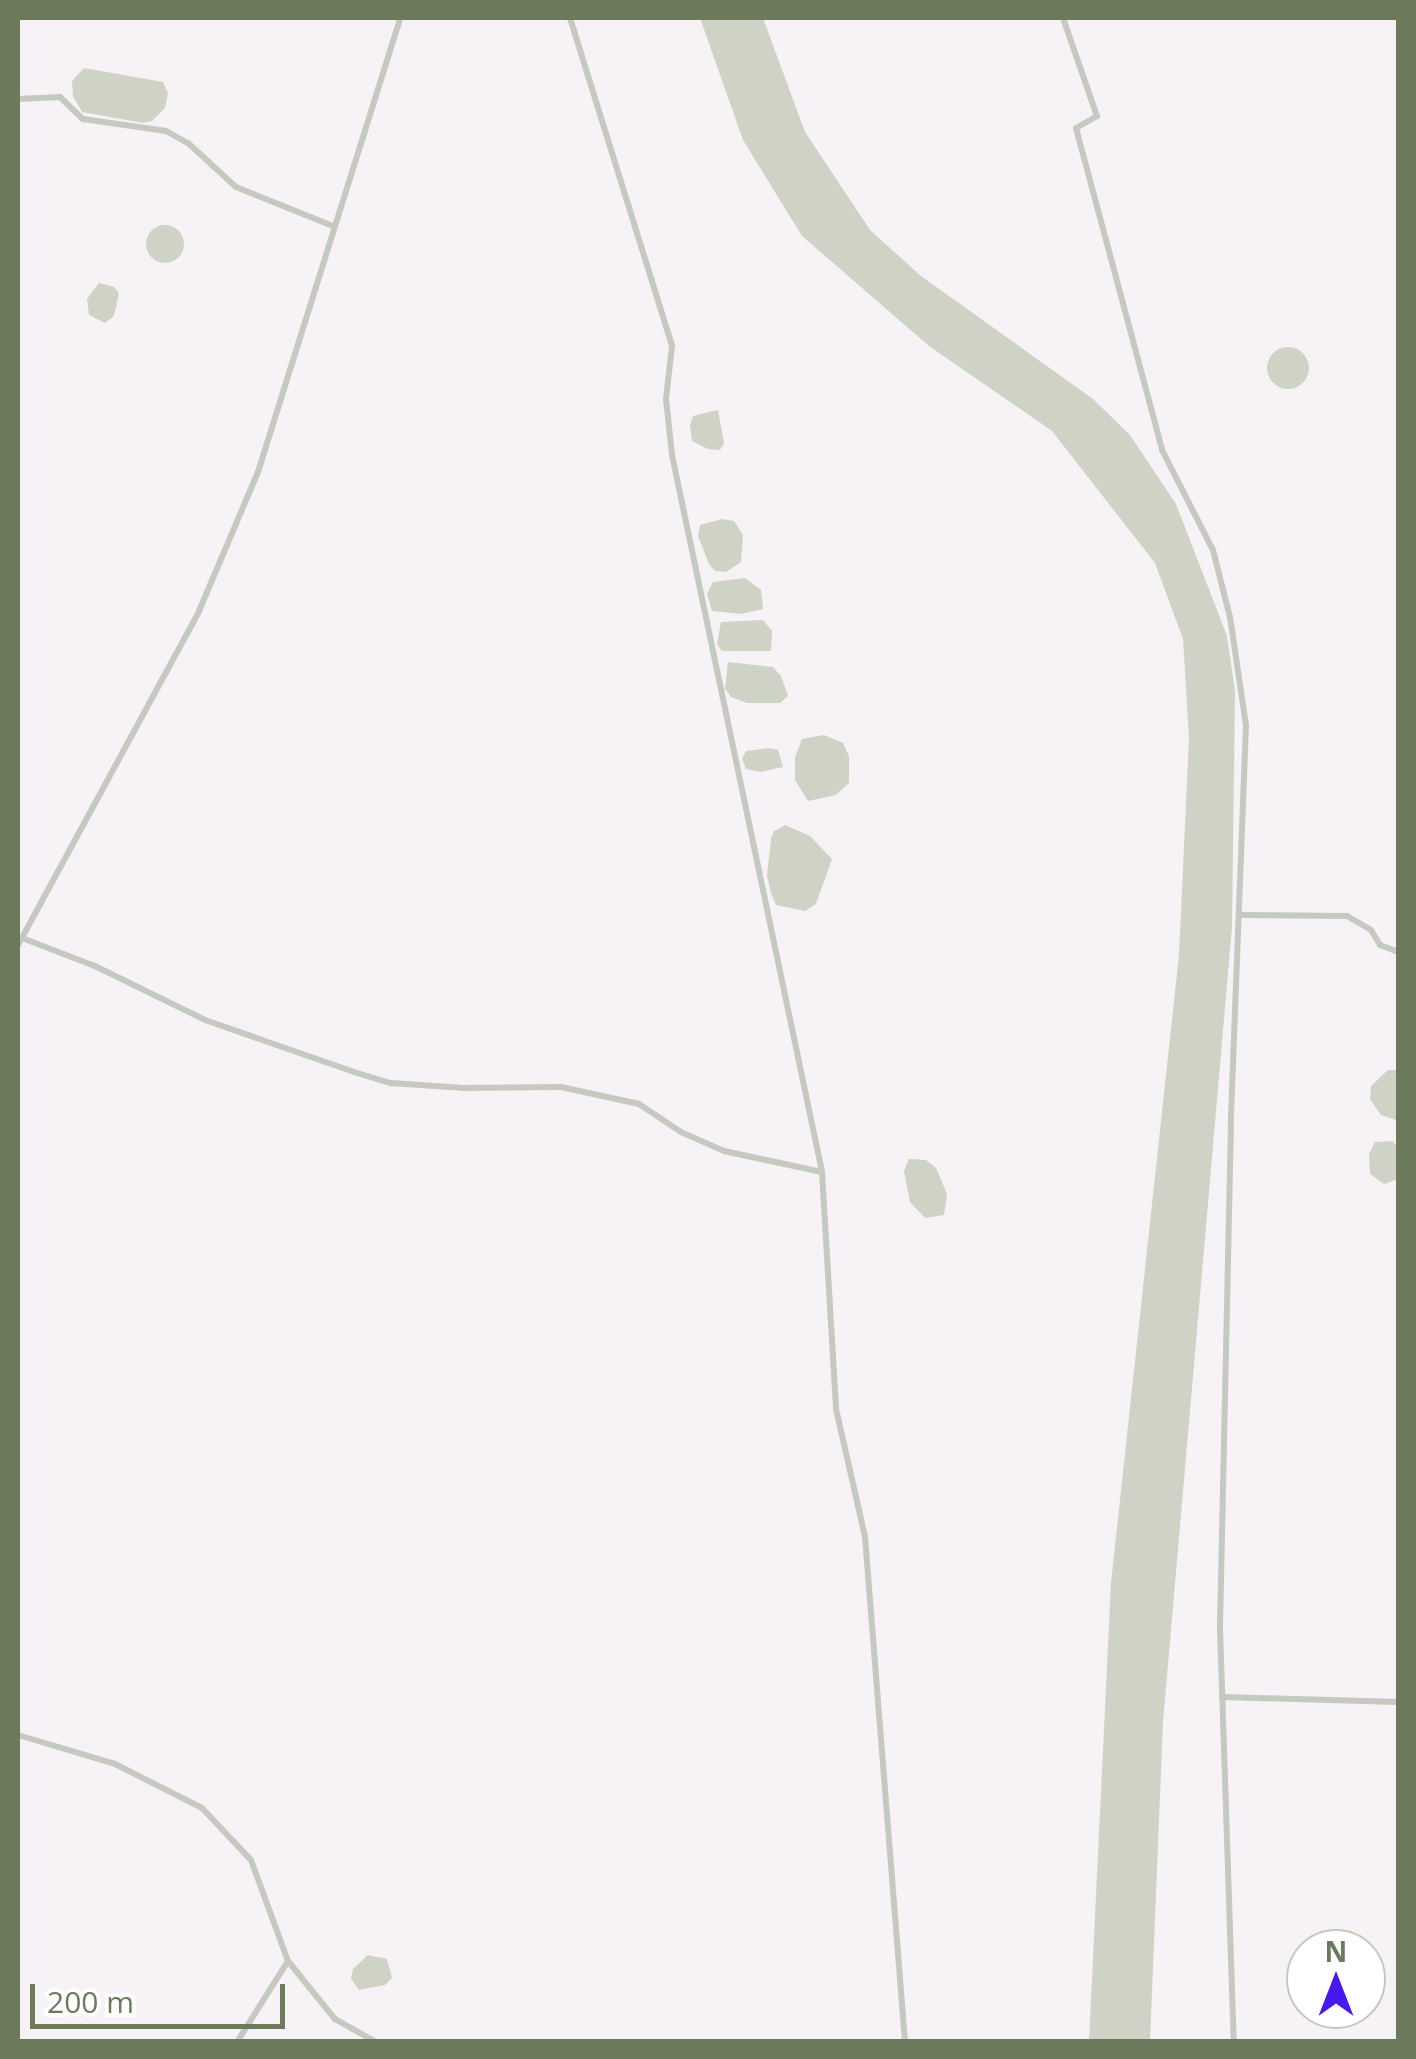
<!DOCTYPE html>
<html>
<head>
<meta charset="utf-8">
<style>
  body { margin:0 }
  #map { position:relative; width:1416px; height:2059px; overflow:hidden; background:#f6f2f6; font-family:"Open Sans",sans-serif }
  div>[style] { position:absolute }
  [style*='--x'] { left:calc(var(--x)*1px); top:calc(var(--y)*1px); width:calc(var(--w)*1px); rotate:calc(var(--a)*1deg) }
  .water>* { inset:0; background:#cfd3c5 }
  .round { border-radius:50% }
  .minor>* { height:6px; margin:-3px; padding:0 3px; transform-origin:3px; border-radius:3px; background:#c5c9c0 }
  span { translate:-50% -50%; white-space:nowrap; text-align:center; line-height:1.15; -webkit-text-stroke:10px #fff; paint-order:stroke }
  .frame { position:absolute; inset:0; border:20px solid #6c795b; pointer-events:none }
  .north { position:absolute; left:1286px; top:1929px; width:100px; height:100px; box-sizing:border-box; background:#fff; border:2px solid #c4c9bd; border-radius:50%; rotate:0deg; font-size:28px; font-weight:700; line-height:40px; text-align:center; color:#6c795b }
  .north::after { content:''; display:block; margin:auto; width:35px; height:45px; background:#4819ef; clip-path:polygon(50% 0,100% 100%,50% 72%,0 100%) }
  .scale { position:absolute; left:30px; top:1984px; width:255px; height:45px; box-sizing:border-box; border:5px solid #6c795b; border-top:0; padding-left:12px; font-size:30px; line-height:35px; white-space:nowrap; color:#6c795b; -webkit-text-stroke:8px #fff; paint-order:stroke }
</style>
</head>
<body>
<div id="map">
  <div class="water">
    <div style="clip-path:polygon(700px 18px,763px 18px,805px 132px,870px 230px,921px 276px,1093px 399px,1130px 435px,1176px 504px,1227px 636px,1235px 691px,1232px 927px,1163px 1722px,1150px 2041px,1089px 2041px,1111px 1583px,1179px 955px,1189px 738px,1183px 639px,1155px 563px,1052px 431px,929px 346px,802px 236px,743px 140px)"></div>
    <div style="clip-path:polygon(84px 68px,163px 82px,168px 93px,165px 108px,152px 121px,143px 123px,82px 112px,73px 96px,72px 81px)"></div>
    <div class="round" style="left:146px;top:225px;width:38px;height:38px"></div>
    <div style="clip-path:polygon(99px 283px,114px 287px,119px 293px,114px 316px,105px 323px,89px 315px,87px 299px)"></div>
    <div class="round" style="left:1267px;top:347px;width:42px;height:42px"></div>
    <div style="clip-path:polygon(718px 410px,724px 443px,720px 450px,708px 449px,692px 441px,690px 425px,693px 416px)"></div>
    <div style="clip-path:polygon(722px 519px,734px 521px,743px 535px,741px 562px,726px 572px,715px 571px,709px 564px,698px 536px,700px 525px)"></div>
    <div style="clip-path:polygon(745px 578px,761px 590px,763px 609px,741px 614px,712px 611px,707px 594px,713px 582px)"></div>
    <div style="clip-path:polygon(763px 620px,772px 631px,771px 651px,722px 651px,717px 644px,721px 622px)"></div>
    <div style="clip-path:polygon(728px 662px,773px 667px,781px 676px,788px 696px,780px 703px,747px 703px,731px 697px,725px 689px)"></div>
    <div style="clip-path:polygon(824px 735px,843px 743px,849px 756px,849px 783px,836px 795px,808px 801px,795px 780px,795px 757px,802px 739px)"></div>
    <div style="clip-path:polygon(769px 748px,778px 750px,783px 767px,761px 772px,746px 769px,742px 759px,746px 751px)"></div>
    <div style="clip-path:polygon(785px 825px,810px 836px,832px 859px,816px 904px,805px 911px,776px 905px,771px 893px,767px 876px,771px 839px,774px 831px)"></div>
    <div style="clip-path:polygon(1388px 1070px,1398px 1070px,1396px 1120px,1381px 1115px,1370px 1099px,1371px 1086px)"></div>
    <div style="clip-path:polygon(1392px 1141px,1398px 1147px,1398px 1179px,1384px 1184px,1370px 1174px,1369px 1154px,1375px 1142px)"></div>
    <div style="clip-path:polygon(909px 1159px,926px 1160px,936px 1168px,947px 1194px,944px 1215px,925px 1218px,910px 1202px,904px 1171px)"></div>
    <div style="clip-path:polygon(368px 1955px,387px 1959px,392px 1978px,385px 1985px,359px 1990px,351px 1979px,353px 1969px)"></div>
  </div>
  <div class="minor">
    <div style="--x:570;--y:18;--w:343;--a:72.7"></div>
    <div style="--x:672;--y:346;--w:53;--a:96.5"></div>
    <div style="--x:666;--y:399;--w:56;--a:83.9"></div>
    <div style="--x:672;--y:455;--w:733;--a:78.18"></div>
    <div style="--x:822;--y:1172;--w:237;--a:86.6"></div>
    <div style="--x:836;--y:1409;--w:131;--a:77.2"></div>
    <div style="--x:865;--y:1537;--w:507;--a:85.47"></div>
    <div style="--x:1063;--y:18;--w:104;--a:70.9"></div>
    <div style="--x:1097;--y:116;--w:24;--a:150"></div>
    <div style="--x:1076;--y:128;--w:333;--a:75"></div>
    <div style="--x:1162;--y:450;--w:112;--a:63"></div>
    <div style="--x:1213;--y:550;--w:69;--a:75.8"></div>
    <div style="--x:1230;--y:617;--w:109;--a:81.6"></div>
    <div style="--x:1246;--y:725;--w:397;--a:92.2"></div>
    <div style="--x:1231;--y:1122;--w:506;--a:91.25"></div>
    <div style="--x:1220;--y:1628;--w:414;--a:88.1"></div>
    <div style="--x:18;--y:99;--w:42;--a:-2.7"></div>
    <div style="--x:60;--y:97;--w:32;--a:44"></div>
    <div style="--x:83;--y:119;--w:84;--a:8.2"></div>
    <div style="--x:166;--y:131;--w:25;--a:29"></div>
    <div style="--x:188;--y:143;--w:65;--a:42.5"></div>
    <div style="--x:236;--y:187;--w:105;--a:21.9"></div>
    <div style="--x:1241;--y:915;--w:106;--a:0.5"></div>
    <div style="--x:1347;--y:916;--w:28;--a:30"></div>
    <div style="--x:1371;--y:930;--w:17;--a:59"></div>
    <div style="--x:1380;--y:945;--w:19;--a:21"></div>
    <div style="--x:22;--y:938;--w:78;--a:21"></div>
    <div style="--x:95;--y:966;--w:123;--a:26.1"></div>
    <div style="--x:205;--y:1020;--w:158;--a:19.2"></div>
    <div style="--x:354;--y:1072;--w:39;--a:17"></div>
    <div style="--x:391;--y:1083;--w:73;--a:3.9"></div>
    <div style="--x:464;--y:1088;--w:97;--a:-0.6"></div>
    <div style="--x:561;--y:1087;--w:80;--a:12.3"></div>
    <div style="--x:639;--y:1104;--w:50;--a:33.7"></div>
    <div style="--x:681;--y:1132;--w:47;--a:23.8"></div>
    <div style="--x:724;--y:1151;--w:100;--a:12.1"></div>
    <div style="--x:18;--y:945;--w:380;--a:-61.5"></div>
    <div style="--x:199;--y:611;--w:151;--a:-67"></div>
    <div style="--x:258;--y:472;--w:476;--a:-72.6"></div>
    <div style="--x:1222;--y:1697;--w:176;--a:1.6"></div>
    <div style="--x:18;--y:1735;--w:101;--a:16.6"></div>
    <div style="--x:115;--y:1764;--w:97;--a:26.8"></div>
    <div style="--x:202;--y:1808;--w:71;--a:46.7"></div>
    <div style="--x:251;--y:1860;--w:108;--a:69.9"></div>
    <div style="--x:288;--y:1961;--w:75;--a:51"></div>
    <div style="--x:335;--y:2019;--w:47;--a:29.3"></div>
    <div style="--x:237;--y:2042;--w:96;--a:-57.8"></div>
  </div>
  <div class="frame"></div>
  <div class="north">N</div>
  <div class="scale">200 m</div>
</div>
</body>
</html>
